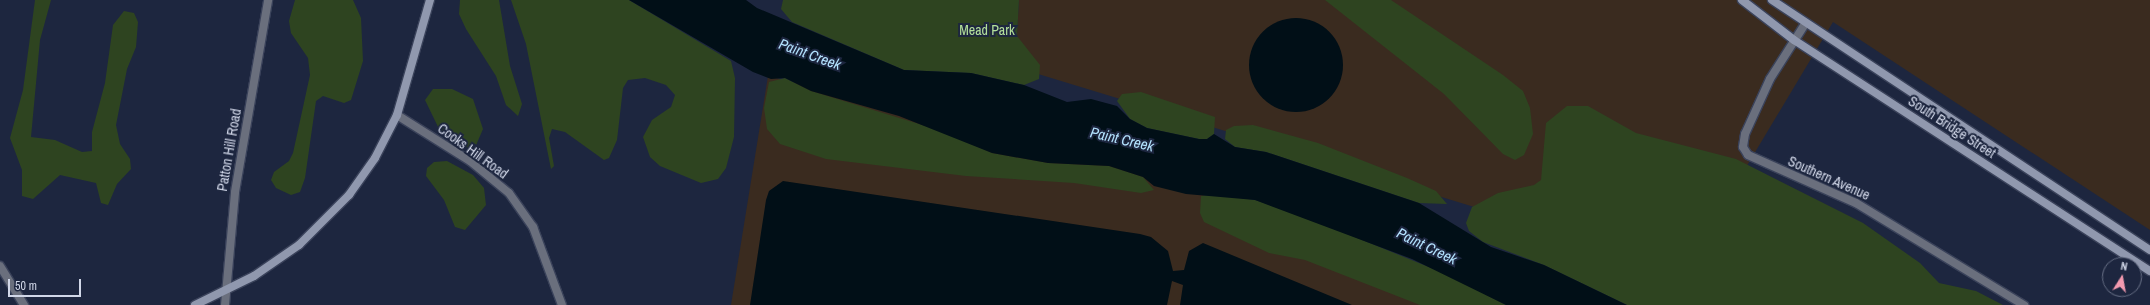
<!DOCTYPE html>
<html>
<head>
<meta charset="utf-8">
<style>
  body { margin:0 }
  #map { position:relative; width:2150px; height:305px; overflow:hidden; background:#1d263f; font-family:"Archivo Narrow",sans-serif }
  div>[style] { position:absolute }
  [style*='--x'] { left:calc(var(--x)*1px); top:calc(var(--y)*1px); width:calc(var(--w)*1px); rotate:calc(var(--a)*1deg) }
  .industrial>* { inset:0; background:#3a2b1f }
  .green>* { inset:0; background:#2e4420 }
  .water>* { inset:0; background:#010f17 }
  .round { border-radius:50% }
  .roads { filter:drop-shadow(1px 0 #3a425a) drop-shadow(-1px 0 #3a425a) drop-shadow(0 1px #3a425a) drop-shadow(0 -1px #3a425a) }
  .minor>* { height:8px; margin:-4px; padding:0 4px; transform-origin:4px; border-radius:4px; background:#6a6f7d }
  .tertiary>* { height:8px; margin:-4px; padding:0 4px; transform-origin:4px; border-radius:4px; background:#6a6f7d }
  .secondary>* { height:8px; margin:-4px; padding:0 4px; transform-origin:4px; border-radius:4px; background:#9098ae }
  span { translate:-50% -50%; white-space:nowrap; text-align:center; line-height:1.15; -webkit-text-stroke:4px #1d263f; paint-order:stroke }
  .park-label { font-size:14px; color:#b4e09b }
  .street-label { font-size:14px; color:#d1d7e8 }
  .water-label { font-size:15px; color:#b3e2fe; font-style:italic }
  .north { position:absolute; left:2102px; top:257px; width:40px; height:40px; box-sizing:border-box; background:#1d263f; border:1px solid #656d83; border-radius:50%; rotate:11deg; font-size:11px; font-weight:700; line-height:16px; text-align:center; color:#d1d7e8 }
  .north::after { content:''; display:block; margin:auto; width:14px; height:18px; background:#f29aaf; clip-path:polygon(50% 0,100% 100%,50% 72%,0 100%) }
  .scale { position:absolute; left:8px; top:279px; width:73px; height:18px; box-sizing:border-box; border:2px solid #d1d7e8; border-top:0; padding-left:5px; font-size:12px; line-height:14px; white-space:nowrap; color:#d1d7e8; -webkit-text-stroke:3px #1d263f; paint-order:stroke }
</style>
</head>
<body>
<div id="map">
  <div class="industrial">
    <div style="clip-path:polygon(1019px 0,2150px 0,2150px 230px,1833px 22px,1684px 271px,1015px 67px)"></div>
    <div style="clip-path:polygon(768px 76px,1123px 164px,1489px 305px,731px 305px)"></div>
  </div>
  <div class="green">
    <div style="clip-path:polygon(35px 0,51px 0,40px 40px,31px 137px,55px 140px,82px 152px,92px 151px,92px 132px,105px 83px,113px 25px,124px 11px,134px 13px,138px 22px,136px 47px,127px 69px,116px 125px,120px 144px,130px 159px,131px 169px,117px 184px,108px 205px,101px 203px,96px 183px,60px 175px,33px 199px,22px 196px,22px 170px,10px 138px,23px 90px)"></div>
    <div style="clip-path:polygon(295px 0,353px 0,361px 18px,363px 61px,351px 100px,344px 103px,323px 96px,316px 101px,305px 178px,300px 192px,291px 195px,276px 188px,271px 180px,274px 172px,289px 161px,293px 153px,310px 75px,308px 58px,291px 33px,289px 21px)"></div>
    <div style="clip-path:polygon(460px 0,499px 0,510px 66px,522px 104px,518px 116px,506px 105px,496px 76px,466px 29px,459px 14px)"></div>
    <div style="clip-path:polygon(511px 0,629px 0,731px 61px,735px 78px,734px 137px,726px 168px,718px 179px,701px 183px,660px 166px,650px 157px,643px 137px,652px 120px,671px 107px,675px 95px,666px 85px,645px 78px,628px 80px,623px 88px,617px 140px,609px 158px,604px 160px,565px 132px,552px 129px,549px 138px,554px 166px,551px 169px,526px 44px)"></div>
    <div style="clip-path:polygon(783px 0,1019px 0,1017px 36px,1040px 65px,1039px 79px,1024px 85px,971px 73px,904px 70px,792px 22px,781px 9px)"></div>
    <div style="clip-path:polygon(1325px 0,1391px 0,1503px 75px,1523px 91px,1530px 108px,1533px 134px,1524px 155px,1515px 160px,1503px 154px,1444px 94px)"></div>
    <div style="clip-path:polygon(785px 78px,811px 91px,942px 131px,992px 153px,1048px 163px,1109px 166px,1143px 177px,1154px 190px,1141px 193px,1074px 183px,966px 176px,826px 159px,780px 144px,767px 129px,764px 108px,769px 82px)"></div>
    <div style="clip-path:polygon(433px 89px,452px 89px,473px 99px,483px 129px,474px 150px,453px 142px,440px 131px,425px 100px)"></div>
    <div style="clip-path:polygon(1141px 92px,1215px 117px,1214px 134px,1207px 139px,1199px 139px,1147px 128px,1130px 119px,1117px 101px,1122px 94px)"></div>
    <div style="clip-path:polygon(1567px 106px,1588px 106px,1636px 133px,1736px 159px,1863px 223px,1920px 263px,1939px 283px,1976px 291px,2003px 305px,1627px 305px,1544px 265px,1483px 242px,1469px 231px,1466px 223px,1472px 207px,1498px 193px,1534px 185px,1541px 180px,1546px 123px)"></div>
    <div style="clip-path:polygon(1253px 125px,1318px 143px,1407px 178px,1436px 191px,1447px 204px,1419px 203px,1266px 152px,1235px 147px,1225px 139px,1226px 130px,1234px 126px)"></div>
    <div style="clip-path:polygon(447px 161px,473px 175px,484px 188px,486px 205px,465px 230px,455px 227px,444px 200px,426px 176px,427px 168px,434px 162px)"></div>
    <div style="clip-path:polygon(1215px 194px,1255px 200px,1313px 220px,1446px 274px,1506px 305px,1420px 305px,1305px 260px,1269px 253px,1204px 222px,1200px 213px,1201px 196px)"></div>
  </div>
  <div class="water">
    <div style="clip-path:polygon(629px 0,746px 0,757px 8px,904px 70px,971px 73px,1024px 85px,1067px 102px,1091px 99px,1117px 106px,1130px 119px,1147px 128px,1199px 139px,1207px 139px,1214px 134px,1235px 147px,1266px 152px,1419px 203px,1491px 247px,1544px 265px,1627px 305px,1506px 305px,1412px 259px,1255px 200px,1186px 194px,1154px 186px,1143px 177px,1109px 166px,1048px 163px,992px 153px,899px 116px,811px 91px,785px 78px,771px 79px,753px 72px)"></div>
    <div class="round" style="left:1249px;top:18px;width:94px;height:94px"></div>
    <div style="clip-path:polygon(783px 181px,1140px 234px,1151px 237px,1168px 251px,1173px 271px,1184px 270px,1189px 251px,1203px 243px,1352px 305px,1180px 305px,1183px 285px,1172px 281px,1167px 305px,750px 305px,766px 200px,769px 191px)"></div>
  </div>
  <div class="roads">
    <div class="minor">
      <div style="--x:1805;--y:24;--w:65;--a:122.5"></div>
      <div style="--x:1770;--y:79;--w:60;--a:114.4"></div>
      <div style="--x:1745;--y:134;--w:13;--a:99"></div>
      <div style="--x:1743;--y:147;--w:9;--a:58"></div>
      <div style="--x:1748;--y:155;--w:118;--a:24"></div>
      <div style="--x:1856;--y:203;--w:197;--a:31.3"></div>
      <div style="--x:0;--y:266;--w:46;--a:58.4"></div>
      <div style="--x:225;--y:305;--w:113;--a:-84.9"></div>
      <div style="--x:235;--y:192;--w:195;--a:-80.2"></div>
    </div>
    <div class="tertiary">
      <div style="--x:397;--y:115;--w:86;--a:32.2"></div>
      <div style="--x:470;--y:161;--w:50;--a:39.4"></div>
      <div style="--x:509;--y:193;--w:42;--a:54.8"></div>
      <div style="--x:533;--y:227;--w:83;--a:69.6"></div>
    </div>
    <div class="secondary">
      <div style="--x:1742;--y:0;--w:66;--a:37.6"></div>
      <div style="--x:1794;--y:40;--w:424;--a:33"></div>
      <div style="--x:1772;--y:0;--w:453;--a:33.5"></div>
      <div style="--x:195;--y:305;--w:66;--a:-26.2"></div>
      <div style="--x:254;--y:276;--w:55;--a:-34.6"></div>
      <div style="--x:299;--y:245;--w:71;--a:-45"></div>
      <div style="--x:349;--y:195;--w:45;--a:-54.9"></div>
      <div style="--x:375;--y:158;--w:48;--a:-62.9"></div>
      <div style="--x:397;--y:115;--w:120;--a:-74"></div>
    </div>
  </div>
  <div class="park-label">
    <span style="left:987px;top:30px">Mead Park</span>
  </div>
  <div class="street-label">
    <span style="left:1952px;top:127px;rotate:33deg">South Bridge Street</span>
    <span style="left:229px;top:150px;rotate:-80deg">Patton Hill Road</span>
    <span style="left:473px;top:151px;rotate:36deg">Cooks Hill Road</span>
    <span style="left:1829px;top:178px;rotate:24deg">Southern Avenue</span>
  </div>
  <div class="water-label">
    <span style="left:810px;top:54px;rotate:20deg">Paint Creek</span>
    <span style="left:1122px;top:139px;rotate:13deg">Paint Creek</span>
    <span style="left:1427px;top:246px;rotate:26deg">Paint Creek</span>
  </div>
  <div class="north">N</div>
  <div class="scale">50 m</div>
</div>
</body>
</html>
